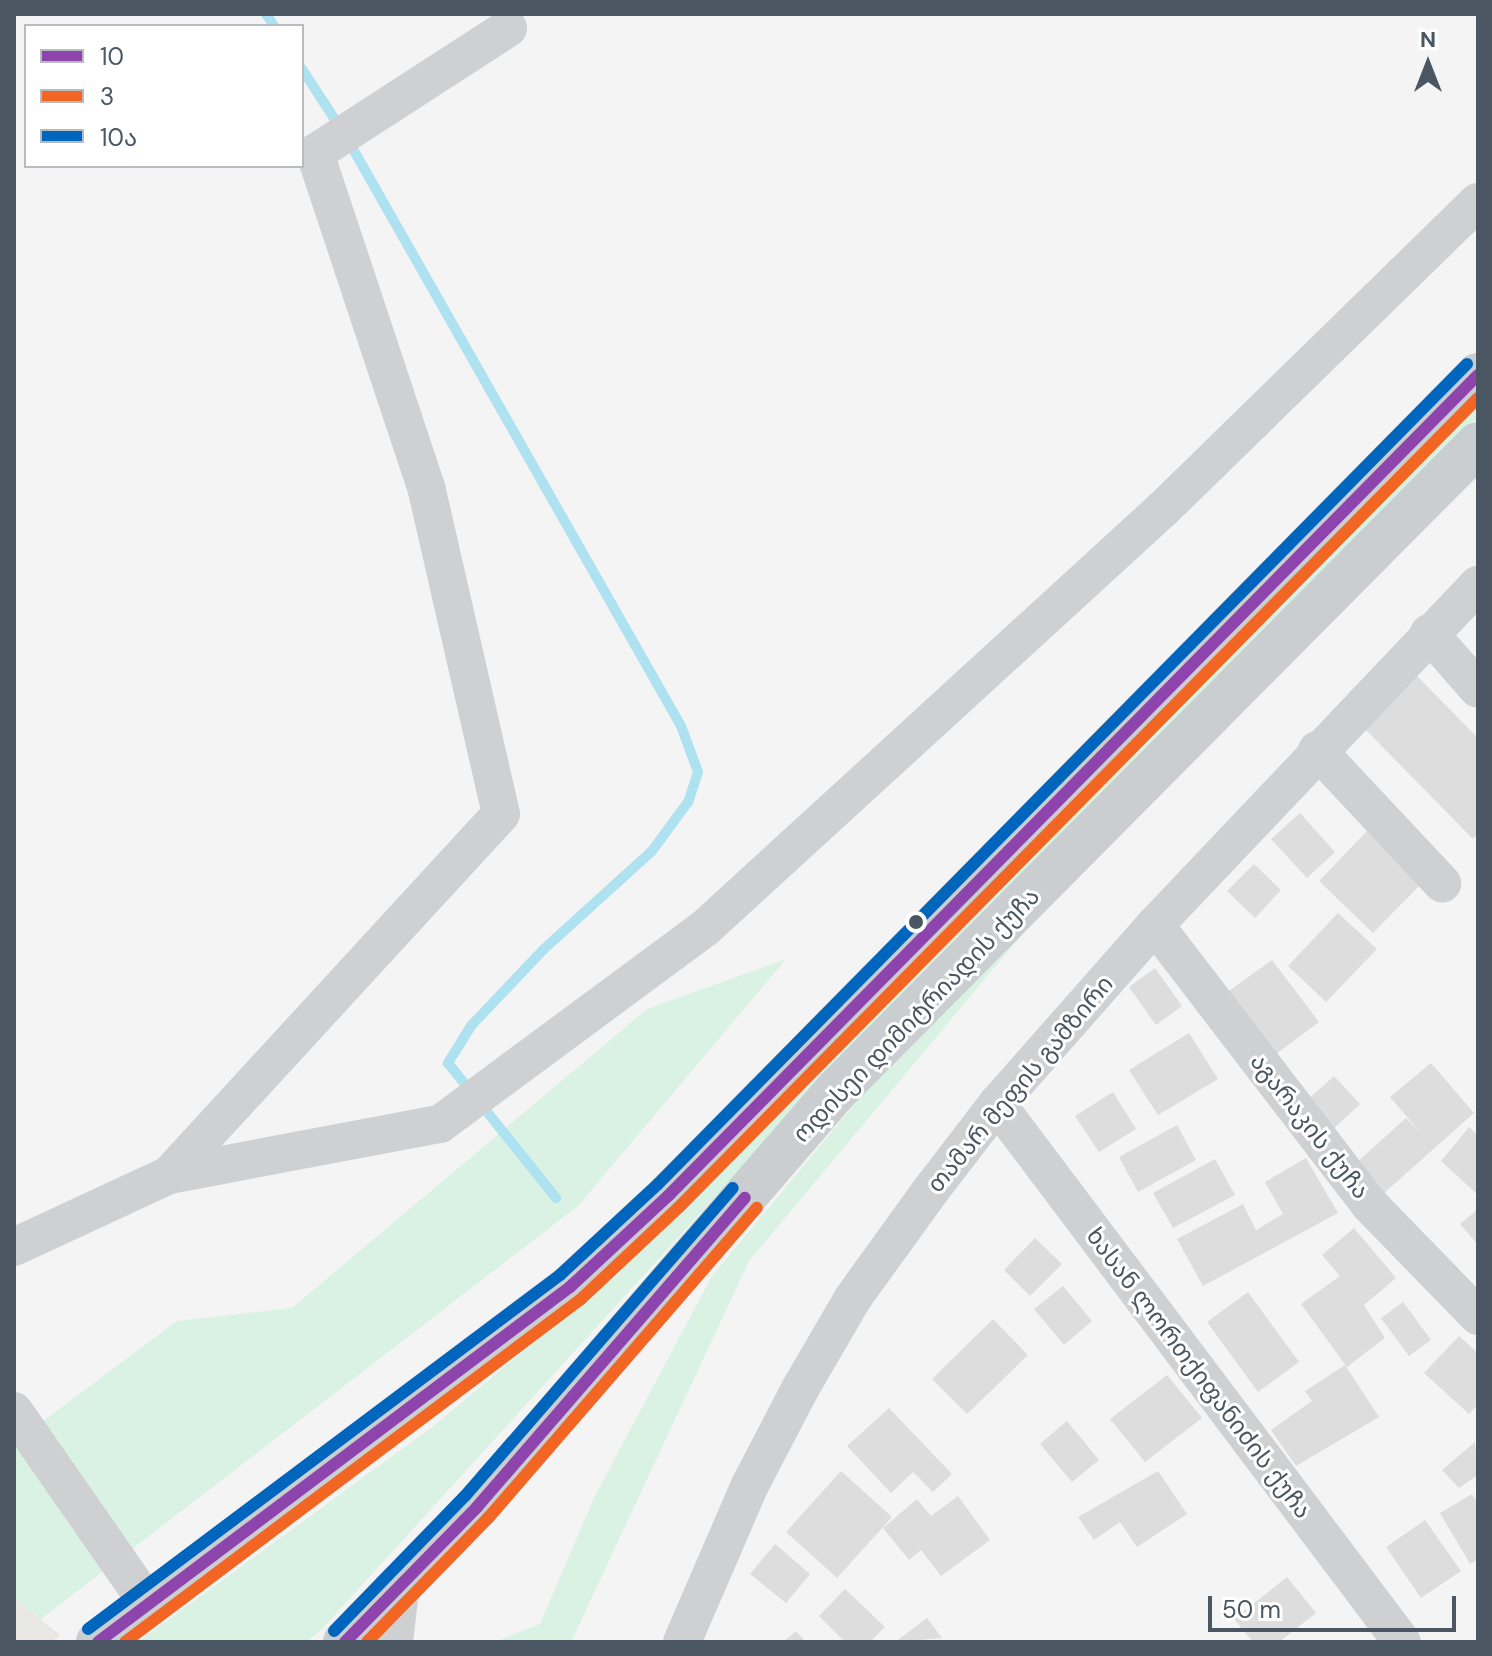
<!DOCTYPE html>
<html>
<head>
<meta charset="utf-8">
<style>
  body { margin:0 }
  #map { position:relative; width:1492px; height:1656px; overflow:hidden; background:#f4f4f4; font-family:"DM Sans","Noto Sans Georgian",sans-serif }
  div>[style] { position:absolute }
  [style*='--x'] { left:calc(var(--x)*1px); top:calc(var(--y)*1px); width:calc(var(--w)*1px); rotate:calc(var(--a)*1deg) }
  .commercial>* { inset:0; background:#e8e7e3 }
  .green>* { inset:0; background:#d9f2e3 }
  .stream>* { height:10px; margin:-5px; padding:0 5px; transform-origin:5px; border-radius:5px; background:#aee2f0 }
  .building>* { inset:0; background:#ddddde }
  .minor>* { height:38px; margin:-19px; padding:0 19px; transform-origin:19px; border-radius:19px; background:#ced0d2 }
  .major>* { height:44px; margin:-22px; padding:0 22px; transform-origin:22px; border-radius:22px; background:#caced1 }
  .bus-1>* { height:12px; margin:-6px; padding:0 6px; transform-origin:6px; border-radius:6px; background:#8e44ad }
  .bus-2>* { height:12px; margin:-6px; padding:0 6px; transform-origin:6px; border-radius:6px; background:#f26522 }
  .bus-3>* { height:12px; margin:-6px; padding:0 6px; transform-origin:6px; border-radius:6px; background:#0065bd }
  .dots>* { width:22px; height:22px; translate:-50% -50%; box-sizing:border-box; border:4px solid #fff; border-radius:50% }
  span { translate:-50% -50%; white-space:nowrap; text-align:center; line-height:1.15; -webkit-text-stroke:6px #fff; paint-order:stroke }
  .street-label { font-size:24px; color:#4a5661 }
  .frame { position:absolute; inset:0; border:16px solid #4a5661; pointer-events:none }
  .legend { position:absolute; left:24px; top:24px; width:280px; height:144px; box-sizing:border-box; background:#fff; border:2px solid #b7bbc0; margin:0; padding:10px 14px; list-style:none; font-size:24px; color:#4a5661 }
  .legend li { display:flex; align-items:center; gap:16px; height:40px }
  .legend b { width:40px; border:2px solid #b7bbc0 }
  .north { position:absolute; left:1388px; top:24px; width:80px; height:80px; -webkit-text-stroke:6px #fff; paint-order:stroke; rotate:0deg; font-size:22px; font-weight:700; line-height:32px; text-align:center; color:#4a5661 }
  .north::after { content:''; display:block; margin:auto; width:28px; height:36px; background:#4a5661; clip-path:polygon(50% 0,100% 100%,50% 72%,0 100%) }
  .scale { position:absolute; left:1208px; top:1596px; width:248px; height:36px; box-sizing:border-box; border:4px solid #4a5661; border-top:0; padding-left:10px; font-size:24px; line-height:28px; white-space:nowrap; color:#4a5661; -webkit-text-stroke:6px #fff; paint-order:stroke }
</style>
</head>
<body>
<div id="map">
  <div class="commercial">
    <div style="clip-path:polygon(14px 1598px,60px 1635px,51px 1642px,14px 1642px)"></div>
  </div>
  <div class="green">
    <div style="clip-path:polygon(1478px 401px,1478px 417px,812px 1090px,321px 1630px,306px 1642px,138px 1642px,432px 1427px,593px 1294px)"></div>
    <div style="clip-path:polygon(1478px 460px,1478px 477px,1055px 895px,749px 1261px,571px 1642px,495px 1642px,540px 1624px,595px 1496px,712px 1276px,888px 1064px)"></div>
    <div style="clip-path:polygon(786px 959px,578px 1206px,41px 1619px,14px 1598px,14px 1443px,177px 1321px,292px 1308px,647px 1009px)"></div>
  </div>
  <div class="stream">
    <div style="--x:266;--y:14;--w:14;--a:56"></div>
    <div style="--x:302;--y:69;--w:79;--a:56.9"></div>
    <div style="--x:345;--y:135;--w:680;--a:60.38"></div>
    <div style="--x:681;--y:726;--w:49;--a:69.7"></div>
    <div style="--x:698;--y:772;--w:32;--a:108"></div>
    <div style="--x:688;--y:802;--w:61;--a:126.3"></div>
    <div style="--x:652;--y:851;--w:147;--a:137.8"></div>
    <div style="--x:543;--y:950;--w:105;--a:133.5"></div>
    <div style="--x:471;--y:1026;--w:44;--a:121.9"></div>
    <div style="--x:448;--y:1063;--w:173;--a:51.3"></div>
  </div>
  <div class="building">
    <div style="clip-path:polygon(1415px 674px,1478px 738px,1478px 833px,1473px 839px,1362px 726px)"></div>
    <div style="clip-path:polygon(1300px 813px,1335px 852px,1307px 878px,1271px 839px)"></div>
    <div style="clip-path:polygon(1367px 831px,1421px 884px,1373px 933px,1319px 881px)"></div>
    <div style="clip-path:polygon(1254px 864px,1281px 890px,1255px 918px,1227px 891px)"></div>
    <div style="clip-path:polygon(1338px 913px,1377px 949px,1326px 1002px,1288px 966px)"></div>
    <div style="clip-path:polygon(1272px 960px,1319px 1022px,1276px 1054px,1229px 991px)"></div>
    <div style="clip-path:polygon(1155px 968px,1182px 1006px,1156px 1025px,1129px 987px)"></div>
    <div style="clip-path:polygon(1189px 1033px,1218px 1079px,1158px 1115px,1129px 1070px)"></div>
    <div style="clip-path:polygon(1431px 1063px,1474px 1113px,1383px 1194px,1355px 1164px,1406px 1118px,1419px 1131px,1390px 1097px)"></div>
    <div style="clip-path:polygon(1334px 1076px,1360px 1104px,1329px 1133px,1303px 1104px)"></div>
    <div style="clip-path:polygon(1113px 1092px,1136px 1129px,1099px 1152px,1075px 1116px)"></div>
    <div style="clip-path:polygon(1177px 1125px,1196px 1160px,1138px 1192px,1119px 1157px)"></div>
    <div style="clip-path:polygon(1469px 1127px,1478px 1135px,1478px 1195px,1441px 1161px)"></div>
    <div style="clip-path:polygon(1306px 1158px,1338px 1213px,1203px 1286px,1177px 1239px,1243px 1204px,1256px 1230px,1283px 1214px,1265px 1182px)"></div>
    <div style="clip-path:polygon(1215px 1159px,1235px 1195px,1173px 1228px,1153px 1193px)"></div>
    <div style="clip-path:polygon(1478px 1209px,1478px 1245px,1460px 1224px)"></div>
    <div style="clip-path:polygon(1354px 1228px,1396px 1278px,1364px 1305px,1385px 1338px,1347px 1367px,1301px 1304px,1340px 1276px,1322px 1255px)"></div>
    <div style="clip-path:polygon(1035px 1238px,1062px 1264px,1030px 1296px,1004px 1270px)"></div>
    <div style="clip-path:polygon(1063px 1286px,1092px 1321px,1064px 1345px,1034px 1309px)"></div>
    <div style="clip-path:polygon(1248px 1292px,1299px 1362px,1258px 1392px,1207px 1322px)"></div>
    <div style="clip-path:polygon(1403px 1302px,1431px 1340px,1409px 1356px,1381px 1318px)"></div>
    <div style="clip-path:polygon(993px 1319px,1028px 1355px,967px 1414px,932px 1379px)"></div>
    <div style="clip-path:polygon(1459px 1336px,1478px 1353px,1478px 1404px,1469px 1414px,1424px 1373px)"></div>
    <div style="clip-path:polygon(1345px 1365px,1379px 1417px,1296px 1466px,1271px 1430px,1312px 1401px,1305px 1391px)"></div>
    <div style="clip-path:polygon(1167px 1375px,1202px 1418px,1145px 1462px,1110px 1419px)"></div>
    <div style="clip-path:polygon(889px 1408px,952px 1474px,933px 1492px,913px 1472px,891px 1493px,847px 1446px)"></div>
    <div style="clip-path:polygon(1067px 1421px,1099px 1460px,1072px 1482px,1040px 1444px)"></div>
    <div style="clip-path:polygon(1475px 1442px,1478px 1475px,1459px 1488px,1442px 1470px)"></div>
    <div style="clip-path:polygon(841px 1471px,892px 1517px,837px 1578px,786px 1532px)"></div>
    <div style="clip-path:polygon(1158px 1471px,1187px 1514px,1137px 1547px,1120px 1522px,1094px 1540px,1078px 1517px)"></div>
    <div style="clip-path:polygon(1472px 1494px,1478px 1504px,1478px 1559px,1470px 1564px,1440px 1513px)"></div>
    <div style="clip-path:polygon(958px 1496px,990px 1540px,941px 1576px,921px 1550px,909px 1560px,883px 1528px,917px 1499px,931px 1516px)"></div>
    <div style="clip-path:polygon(1425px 1520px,1461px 1571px,1421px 1598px,1386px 1547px)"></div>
    <div style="clip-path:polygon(775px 1544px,810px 1574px,786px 1603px,750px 1574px)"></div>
    <div style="clip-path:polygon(1287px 1577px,1316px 1613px,1279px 1642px,1253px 1642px,1234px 1619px)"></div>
    <div style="clip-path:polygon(845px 1589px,885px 1627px,870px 1642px,845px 1642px,819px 1616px)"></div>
    <div style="clip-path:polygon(927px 1618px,942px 1638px,895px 1642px)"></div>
    <div style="clip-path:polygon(796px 1631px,806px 1642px,783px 1642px)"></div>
  </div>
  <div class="minor">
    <div style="--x:1429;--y:633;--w:74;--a:48.8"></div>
    <div style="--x:1317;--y:750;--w:183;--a:46.8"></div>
    <div style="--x:1155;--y:925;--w:353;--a:52.5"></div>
    <div style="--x:1370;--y:1205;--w:155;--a:45.8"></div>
    <div style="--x:997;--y:1104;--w:673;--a:53.03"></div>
    <div style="--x:169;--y:1175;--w:490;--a:-47.4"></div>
    <div style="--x:501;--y:814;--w:332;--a:-102.9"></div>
    <div style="--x:427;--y:490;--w:355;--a:-108.4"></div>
    <div style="--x:315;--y:153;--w:230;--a:-32.9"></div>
    <div style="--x:14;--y:1247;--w:171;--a:-24.9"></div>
    <div style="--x:169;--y:1175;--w:276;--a:-10.7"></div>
    <div style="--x:440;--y:1124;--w:330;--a:-36.5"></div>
    <div style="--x:705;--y:928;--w:622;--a:-42.46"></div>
    <div style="--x:1164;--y:508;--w:438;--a:-44.3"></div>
    <div style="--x:14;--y:1411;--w:235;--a:55.2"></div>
    <div style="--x:394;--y:1642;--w:52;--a:-83.4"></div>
    <div style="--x:682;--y:1642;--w:171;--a:-66.6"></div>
    <div style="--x:750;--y:1485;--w:108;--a:-62.5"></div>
    <div style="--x:800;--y:1389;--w:105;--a:-59.8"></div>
    <div style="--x:853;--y:1298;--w:133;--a:-54.2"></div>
    <div style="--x:931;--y:1190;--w:108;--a:-52.5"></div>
    <div style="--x:997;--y:1104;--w:239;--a:-48.6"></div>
    <div style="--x:1155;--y:925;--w:469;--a:-46.5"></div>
  </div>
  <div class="major">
    <div style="--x:98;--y:1642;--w:591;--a:-36.95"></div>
    <div style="--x:570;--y:1287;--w:135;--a:-42.9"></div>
    <div style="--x:669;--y:1195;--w:1152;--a:-45.39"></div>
    <div style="--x:345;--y:1642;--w:189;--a:-45.6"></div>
    <div style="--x:477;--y:1507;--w:548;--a:-49.22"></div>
    <div style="--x:835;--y:1092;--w:913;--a:-45.22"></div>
  </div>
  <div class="bus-1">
    <div style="--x:98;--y:1642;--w:591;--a:-36.95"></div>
    <div style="--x:570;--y:1287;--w:135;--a:-42.9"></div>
    <div style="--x:669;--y:1195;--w:1152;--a:-45.39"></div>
    <div style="--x:345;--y:1642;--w:189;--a:-45.6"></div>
    <div style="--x:477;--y:1507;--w:409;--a:-49.1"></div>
  </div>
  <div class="bus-2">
    <div style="--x:125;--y:1642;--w:571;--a:-36.95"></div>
    <div style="--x:581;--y:1299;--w:136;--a:-43.2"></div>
    <div style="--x:680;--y:1206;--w:1136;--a:-45.36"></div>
    <div style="--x:367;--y:1642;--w:175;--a:-45.7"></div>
    <div style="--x:489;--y:1517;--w:409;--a:-49.1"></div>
  </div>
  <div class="bus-3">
    <div style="--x:88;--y:1629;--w:590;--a:-36.87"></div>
    <div style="--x:560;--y:1275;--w:134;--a:-42.9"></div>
    <div style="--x:658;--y:1184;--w:1152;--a:-45.39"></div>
    <div style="--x:334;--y:1631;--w:188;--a:-45.9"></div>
    <div style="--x:465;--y:1496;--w:408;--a:-49"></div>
  </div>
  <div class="dots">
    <div style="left:916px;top:922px;background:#4a5661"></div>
  </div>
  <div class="street-label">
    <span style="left:916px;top:1015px;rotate:-46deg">ოდისეი დიმიტრიადის ქუჩა</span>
    <span style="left:1020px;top:1084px;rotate:-50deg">თამარ მეფის გამზირი</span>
    <span style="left:1310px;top:1126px;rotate:52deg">აგარაკის ქუჩა</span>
    <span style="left:1199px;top:1373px;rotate:53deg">ხასან ლორთქიფანიძის ქუჩა</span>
  </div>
  <div class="frame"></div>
  <ul class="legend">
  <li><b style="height:10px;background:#8e44ad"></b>10</li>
  <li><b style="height:10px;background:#f26522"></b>3</li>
  <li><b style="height:10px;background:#0065bd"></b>10ა</li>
  </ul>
  <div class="north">N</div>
  <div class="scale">50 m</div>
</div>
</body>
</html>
